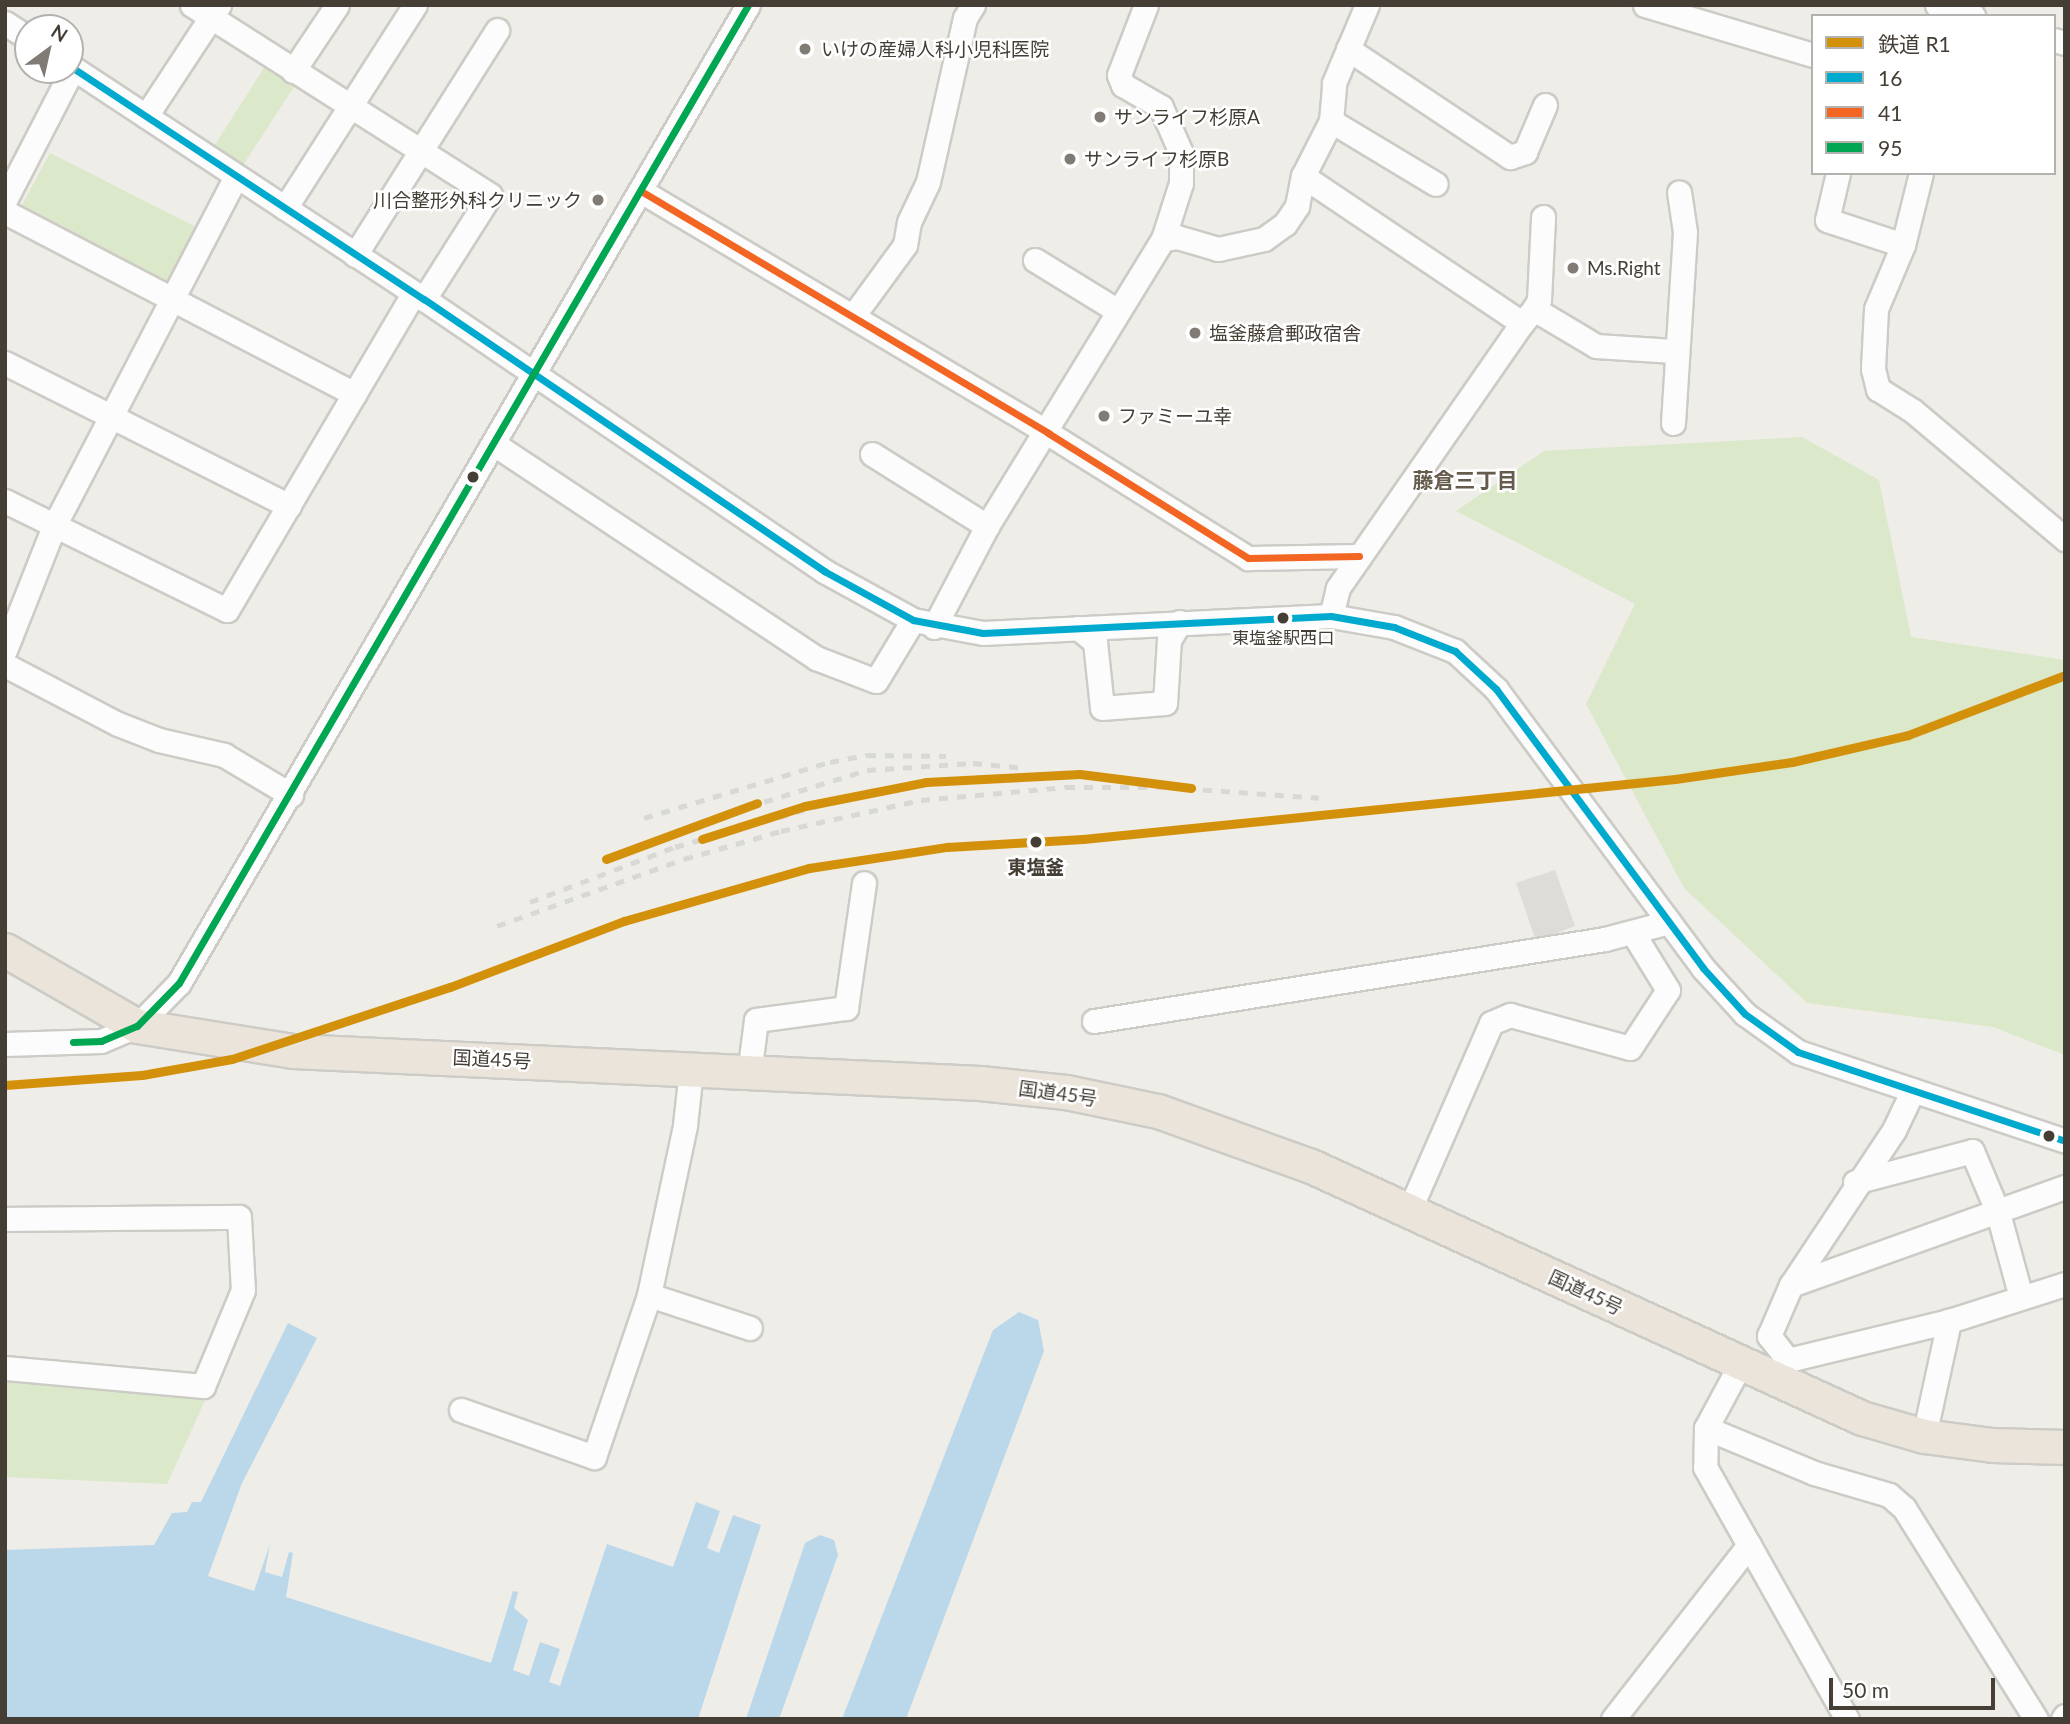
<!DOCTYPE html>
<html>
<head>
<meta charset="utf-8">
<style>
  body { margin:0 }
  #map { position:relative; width:2070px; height:1724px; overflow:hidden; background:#eeede8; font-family:Lato,"Noto Sans JP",sans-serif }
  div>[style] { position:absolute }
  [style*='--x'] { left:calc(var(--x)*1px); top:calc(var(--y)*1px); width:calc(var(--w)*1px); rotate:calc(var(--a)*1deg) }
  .green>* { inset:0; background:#dbe8ca }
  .parking>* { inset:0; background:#dedcd8 }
  .water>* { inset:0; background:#bbd7ea }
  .roads { filter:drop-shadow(2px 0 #cccbc6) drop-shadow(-2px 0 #cccbc6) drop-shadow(0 2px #cccbc6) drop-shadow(0 -2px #cccbc6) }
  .minor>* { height:23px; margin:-11.5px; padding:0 11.5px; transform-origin:11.5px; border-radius:11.5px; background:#fcfcfc }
  .highway>* { height:33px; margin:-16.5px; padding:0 16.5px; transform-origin:16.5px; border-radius:16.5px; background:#eae4da }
  .rail>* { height:5px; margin-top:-2.5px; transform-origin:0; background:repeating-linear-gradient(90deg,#d8d8d7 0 9px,transparent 0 18px) }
  .bus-1>* { height:7px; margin:-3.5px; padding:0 3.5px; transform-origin:3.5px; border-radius:3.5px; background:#00a9ce }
  .bus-2>* { height:7px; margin:-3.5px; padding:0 3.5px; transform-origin:3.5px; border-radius:3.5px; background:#f26522 }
  .bus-3>* { height:7px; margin:-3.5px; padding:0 3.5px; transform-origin:3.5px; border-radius:3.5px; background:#00a651 }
  .rail-1>* { height:9px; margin:-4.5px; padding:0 4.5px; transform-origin:4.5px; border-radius:4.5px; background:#d3910b }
  .dots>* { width:19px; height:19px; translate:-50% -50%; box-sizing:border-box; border:4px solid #fff; border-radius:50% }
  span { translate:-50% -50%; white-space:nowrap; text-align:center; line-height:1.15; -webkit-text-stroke:5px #fff; paint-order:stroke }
  .bus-label { font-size:17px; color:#443e35 }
  .poi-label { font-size:19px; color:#443e35 }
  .left { translate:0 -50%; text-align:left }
  .right { translate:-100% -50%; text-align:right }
  .stop-label { font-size:19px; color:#443e35; font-weight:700 }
  .street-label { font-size:19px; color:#443e35 }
  .neighbourhood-label { font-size:21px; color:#665c4d; font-weight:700 }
  .frame { position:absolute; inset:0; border:7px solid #443e35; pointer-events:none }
  .legend { position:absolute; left:1811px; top:14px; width:245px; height:161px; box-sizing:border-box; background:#fff; border:2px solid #b4b2ae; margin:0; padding:9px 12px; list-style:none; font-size:21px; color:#443e35 }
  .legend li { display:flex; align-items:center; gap:14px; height:35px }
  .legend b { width:35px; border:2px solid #b4b2ae }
  .north { position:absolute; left:14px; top:14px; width:70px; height:70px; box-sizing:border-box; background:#fff; border:2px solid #b4b2ae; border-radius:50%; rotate:33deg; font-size:19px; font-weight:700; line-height:28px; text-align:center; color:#443e35 }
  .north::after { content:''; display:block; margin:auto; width:24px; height:32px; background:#807b74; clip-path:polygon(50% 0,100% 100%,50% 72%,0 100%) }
  .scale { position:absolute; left:1829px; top:1678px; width:166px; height:32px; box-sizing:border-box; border:4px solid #443e35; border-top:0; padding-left:9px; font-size:21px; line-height:24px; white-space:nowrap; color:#443e35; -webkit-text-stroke:5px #fff; paint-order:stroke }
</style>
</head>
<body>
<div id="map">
  <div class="green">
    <div style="clip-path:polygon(271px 57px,301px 76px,236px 176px,207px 157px)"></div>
    <div style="clip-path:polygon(50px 153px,198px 228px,163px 295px,15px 218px)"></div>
    <div style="clip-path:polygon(1802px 437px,1879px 480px,1911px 637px,2065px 660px,2065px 1055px,1993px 1027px,1807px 1003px,1684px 888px,1586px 704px,1635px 604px,1456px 511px,1544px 451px)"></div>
    <div style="clip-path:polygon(5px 1377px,207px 1396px,167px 1484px,5px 1477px)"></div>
  </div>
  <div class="parking">
    <div style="clip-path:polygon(1555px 870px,1575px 926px,1536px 941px,1516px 883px)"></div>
  </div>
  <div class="water">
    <div style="clip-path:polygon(1019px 1312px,1038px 1320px,1044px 1351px,906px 1719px,842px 1719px,993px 1330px)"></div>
    <div style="clip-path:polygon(288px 1323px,317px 1338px,242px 1483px,208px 1576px,254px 1591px,270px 1544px,265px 1572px,282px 1577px,289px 1552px,293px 1553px,286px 1597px,491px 1663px,513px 1591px,518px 1592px,514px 1608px,528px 1620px,513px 1670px,529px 1676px,540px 1642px,560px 1649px,549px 1682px,560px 1686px,607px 1544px,673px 1567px,696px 1502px,720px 1511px,707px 1548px,719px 1553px,733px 1515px,761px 1525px,698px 1719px,5px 1719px,5px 1550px,154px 1545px,172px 1513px,187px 1512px,192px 1502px,201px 1502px)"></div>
    <div style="clip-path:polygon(820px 1535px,834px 1540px,838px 1555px,779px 1719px,746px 1719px,805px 1543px)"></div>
  </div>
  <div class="roads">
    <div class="minor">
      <div style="--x:192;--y:5;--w:353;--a:32.5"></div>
      <div style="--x:490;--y:195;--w:123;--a:122.4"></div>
      <div style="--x:1146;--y:5;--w:75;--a:111.1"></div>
      <div style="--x:1119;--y:75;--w:11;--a:68"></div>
      <div style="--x:1123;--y:85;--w:44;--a:30.1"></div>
      <div style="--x:1161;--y:107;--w:50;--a:66.5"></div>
      <div style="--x:1181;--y:153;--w:30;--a:90"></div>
      <div style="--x:1181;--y:183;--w:59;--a:107.8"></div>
      <div style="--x:1645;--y:5;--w:175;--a:16.6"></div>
      <div style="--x:1937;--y:5;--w:38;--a:17"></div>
      <div style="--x:5;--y:23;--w:27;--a:33"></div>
      <div style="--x:2054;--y:40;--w:11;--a:15"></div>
      <div style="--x:1348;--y:49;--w:195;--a:33.7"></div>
      <div style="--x:1510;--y:157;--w:16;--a:-18"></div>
      <div style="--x:1525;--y:152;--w:51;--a:-66.9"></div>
      <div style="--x:70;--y:66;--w:424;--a:33.4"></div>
      <div style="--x:424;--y:299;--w:484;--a:34.2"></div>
      <div style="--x:824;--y:571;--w:102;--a:28.8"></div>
      <div style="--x:913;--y:620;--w:71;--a:10.5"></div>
      <div style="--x:983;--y:633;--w:348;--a:-2.8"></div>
      <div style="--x:1331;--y:616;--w:64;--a:9.9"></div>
      <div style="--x:1394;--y:627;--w:66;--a:21.5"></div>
      <div style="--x:1455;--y:651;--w:56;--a:42.8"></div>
      <div style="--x:1496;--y:689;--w:347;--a:53.4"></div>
      <div style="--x:1703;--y:968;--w:62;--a:47.6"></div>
      <div style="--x:1745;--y:1014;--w:65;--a:35.6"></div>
      <div style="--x:1798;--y:1052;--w:281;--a:18.4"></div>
      <div style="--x:293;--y:71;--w:79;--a:-56.3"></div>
      <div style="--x:146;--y:116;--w:133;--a:-56.7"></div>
      <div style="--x:1331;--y:121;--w:122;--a:31"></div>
      <div style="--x:1838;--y:173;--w:48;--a:103.2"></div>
      <div style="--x:1827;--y:220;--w:80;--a:18.2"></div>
      <div style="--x:1921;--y:173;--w:74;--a:104"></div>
      <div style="--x:1903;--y:245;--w:69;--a:112.9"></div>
      <div style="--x:1876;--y:309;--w:60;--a:92.9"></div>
      <div style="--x:1873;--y:369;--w:21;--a:76"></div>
      <div style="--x:1878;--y:389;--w:41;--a:32.2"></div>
      <div style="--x:1913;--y:411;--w:199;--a:40.1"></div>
      <div style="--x:1303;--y:176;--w:264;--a:33.9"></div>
      <div style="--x:1522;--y:323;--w:323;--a:124.8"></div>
      <div style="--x:1338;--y:588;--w:29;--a:104"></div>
      <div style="--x:641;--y:191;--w:474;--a:30.7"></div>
      <div style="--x:1048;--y:433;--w:236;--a:32"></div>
      <div style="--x:1248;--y:558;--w:111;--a:-1"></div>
      <div style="--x:5;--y:200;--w:148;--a:-62.7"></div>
      <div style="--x:285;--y:208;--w:241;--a:-57.4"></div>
      <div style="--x:5;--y:212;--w:394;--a:27.5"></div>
      <div style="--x:355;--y:255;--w:266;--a:-57.7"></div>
      <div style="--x:1035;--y:260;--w:97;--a:31.6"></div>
      <div style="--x:1534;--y:309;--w:10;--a:-61"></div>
      <div style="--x:1539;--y:300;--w:83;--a:-87.2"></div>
      <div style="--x:853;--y:316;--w:88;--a:-53.8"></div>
      <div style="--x:905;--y:245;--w:23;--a:-80"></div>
      <div style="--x:909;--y:222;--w:44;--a:-64.6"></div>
      <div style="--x:928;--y:182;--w:168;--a:-77.3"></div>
      <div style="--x:965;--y:18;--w:15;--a:-58"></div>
      <div style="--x:1522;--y:323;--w:18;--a:-49"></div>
      <div style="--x:1534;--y:309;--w:72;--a:30.8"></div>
      <div style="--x:1596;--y:346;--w:78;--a:3.7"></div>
      <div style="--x:5;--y:363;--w:318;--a:26.7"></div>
      <div style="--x:1673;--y:423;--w:191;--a:-86.4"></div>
      <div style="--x:1685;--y:232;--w:40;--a:-98.5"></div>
      <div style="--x:494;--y:444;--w:387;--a:33.6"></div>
      <div style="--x:816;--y:658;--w:64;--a:21"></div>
      <div style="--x:876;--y:681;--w:71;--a:-58.8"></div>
      <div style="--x:872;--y:454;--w:136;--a:32.1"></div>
      <div style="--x:5;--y:501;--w:247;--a:26.2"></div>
      <div style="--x:227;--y:610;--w:368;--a:-59.5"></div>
      <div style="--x:934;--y:627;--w:114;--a:-62.3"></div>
      <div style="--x:987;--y:526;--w:337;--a:-58.5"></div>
      <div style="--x:1163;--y:239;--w:14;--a:-8"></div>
      <div style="--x:1177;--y:237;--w:43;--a:16.3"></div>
      <div style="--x:1218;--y:249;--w:47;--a:-12.3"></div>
      <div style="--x:1264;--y:239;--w:26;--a:-36"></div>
      <div style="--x:1285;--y:224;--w:22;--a:-56"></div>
      <div style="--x:1297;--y:206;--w:31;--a:-79"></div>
      <div style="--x:1303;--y:176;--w:62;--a:-63"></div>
      <div style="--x:1331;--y:121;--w:38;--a:-85"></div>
      <div style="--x:1334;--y:83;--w:85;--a:-67.1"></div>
      <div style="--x:1078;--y:628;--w:22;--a:39"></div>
      <div style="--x:1095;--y:642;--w:66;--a:83.9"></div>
      <div style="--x:1102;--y:708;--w:63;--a:-4.5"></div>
      <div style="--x:1165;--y:703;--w:63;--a:-86.4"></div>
      <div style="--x:1169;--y:640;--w:21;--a:-59"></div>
      <div style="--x:5;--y:650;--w:133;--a:-68.4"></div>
      <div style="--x:54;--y:526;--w:394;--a:-62.5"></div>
      <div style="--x:5;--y:665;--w:127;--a:27.6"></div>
      <div style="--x:118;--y:724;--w:44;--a:21.3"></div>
      <div style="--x:159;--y:740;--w:67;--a:13"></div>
      <div style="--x:224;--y:755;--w:78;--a:30.8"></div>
      <div style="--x:1094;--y:1021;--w:518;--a:-9.12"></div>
      <div style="--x:1605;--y:939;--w:66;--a:-14.9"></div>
      <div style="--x:5;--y:1044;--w:96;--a:-1.8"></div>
      <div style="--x:101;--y:1041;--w:39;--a:-23"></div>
      <div style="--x:137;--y:1026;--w:60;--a:-45.7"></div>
      <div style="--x:179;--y:983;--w:1131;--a:-59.81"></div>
      <div style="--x:749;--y:1074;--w:54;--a:-82.6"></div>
      <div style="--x:756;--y:1020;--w:91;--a:-7.6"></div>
      <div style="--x:846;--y:1008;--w:126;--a:-81.8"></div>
      <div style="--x:1855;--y:1182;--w:121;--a:-14.8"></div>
      <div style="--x:1972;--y:1151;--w:67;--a:67.2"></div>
      <div style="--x:1998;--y:1213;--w:87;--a:74.7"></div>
      <div style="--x:1409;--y:1211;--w:205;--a:-66.4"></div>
      <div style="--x:1491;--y:1023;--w:21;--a:-23"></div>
      <div style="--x:1510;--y:1015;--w:124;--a:15.4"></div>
      <div style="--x:1630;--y:1048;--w:69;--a:-56.8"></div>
      <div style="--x:1668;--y:990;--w:67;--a:-121.6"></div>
      <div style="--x:5;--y:1219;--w:234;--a:-0.5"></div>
      <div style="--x:239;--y:1217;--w:73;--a:86.9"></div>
      <div style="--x:243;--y:1290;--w:104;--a:112.6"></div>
      <div style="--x:203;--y:1386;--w:199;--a:-174.8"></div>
      <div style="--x:1791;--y:1285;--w:291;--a:-19.7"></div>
      <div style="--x:649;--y:1295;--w:106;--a:18.1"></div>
      <div style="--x:1788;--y:1360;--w:31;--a:-128"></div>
      <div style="--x:1769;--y:1336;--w:56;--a:-66.7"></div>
      <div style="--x:1791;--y:1285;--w:186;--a:-56.4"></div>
      <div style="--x:1894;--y:1130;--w:44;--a:-64.6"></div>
      <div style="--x:1741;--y:1363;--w:74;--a:118.3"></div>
      <div style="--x:1706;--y:1428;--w:39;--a:91"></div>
      <div style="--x:1705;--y:1467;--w:289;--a:60.6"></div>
      <div style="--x:1782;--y:1373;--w:14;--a:-65"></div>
      <div style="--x:1788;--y:1360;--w:166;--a:-13.6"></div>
      <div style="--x:1949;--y:1321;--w:122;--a:-17.7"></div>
      <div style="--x:461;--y:1410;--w:141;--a:19.5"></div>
      <div style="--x:594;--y:1457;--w:171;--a:-71.2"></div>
      <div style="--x:649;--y:1295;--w:174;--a:-78"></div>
      <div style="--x:685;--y:1125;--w:54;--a:-83.7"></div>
      <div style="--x:1706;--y:1428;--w:117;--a:22.6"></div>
      <div style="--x:1814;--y:1473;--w:78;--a:16.3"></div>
      <div style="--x:1889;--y:1495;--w:20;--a:41"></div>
      <div style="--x:1904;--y:1508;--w:249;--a:58"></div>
      <div style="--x:1924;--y:1436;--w:118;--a:-77.7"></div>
      <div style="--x:1613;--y:1719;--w:221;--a:-52"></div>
      <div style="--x:2063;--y:1719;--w:4;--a:-56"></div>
    </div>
    <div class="highway">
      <div style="--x:5;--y:950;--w:152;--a:29.9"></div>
      <div style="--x:137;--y:1026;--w:158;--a:9.1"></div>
      <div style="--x:293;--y:1051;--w:688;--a:2.67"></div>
      <div style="--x:980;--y:1083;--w:86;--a:6"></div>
      <div style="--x:1066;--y:1092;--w:94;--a:11.7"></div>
      <div style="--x:1158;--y:1111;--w:163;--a:19.8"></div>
      <div style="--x:1311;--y:1166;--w:606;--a:24.58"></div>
      <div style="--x:1862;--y:1418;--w:65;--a:16.2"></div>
      <div style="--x:1924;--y:1436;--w:69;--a:7.5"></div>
      <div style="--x:1992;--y:1445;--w:73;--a:1.6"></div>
    </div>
  </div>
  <div class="rail">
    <div style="--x:644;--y:818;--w:194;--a:-16.8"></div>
    <div style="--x:830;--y:762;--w:38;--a:-11"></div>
    <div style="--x:867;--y:755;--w:79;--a:0.7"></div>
    <div style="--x:606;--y:859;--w:150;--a:-20.2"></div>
    <div style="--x:747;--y:807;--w:126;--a:-17.1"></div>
    <div style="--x:867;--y:770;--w:106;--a:-3.8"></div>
    <div style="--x:973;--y:763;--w:52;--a:5.5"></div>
    <div style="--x:530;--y:902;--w:155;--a:-20.8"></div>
    <div style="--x:675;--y:847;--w:202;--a:-16.1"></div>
    <div style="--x:869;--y:791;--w:110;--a:-7.3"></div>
    <div style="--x:978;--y:777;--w:102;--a:-1.7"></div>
    <div style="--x:1080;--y:774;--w:41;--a:7"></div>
    <div style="--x:497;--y:926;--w:199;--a:-19.7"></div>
    <div style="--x:684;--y:859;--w:101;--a:-16.1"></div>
    <div style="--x:781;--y:831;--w:143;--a:-12.5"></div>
    <div style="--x:921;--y:800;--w:146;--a:-5.1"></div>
    <div style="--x:1066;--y:787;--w:101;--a:0"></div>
    <div style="--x:1167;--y:787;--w:152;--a:4.1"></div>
  </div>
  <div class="bus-1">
    <div style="--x:70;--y:66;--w:424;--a:33.4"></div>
    <div style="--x:424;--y:299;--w:484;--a:34.2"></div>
    <div style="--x:824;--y:571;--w:102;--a:28.8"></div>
    <div style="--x:913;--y:620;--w:71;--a:10.5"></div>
    <div style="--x:983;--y:633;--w:348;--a:-2.8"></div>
    <div style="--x:1331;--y:616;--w:64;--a:9.9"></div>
    <div style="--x:1394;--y:627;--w:66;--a:21.5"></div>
    <div style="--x:1455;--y:651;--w:56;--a:42.8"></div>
    <div style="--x:1496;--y:689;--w:347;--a:53.4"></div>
    <div style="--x:1703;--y:968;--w:62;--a:47.6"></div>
    <div style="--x:1745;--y:1014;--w:65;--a:35.6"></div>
    <div style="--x:1798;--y:1052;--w:281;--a:18.4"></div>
  </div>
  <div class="bus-2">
    <div style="--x:641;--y:191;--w:474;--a:30.7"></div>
    <div style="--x:1048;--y:433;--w:236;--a:32"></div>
    <div style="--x:1248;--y:558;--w:111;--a:-1"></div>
  </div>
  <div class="bus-3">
    <div style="--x:73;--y:1042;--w:28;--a:-2"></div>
    <div style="--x:101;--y:1041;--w:39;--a:-23"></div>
    <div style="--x:137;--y:1026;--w:60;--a:-45.7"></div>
    <div style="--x:179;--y:983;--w:1131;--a:-59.81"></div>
  </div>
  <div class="rail-1">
    <div style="--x:702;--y:839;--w:108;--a:-17.8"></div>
    <div style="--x:805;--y:806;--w:123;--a:-11.2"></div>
    <div style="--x:926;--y:782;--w:154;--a:-3"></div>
    <div style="--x:1080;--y:774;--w:112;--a:7.2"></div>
    <div style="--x:606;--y:859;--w:161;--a:-20.3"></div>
    <div style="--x:5;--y:1085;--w:137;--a:-4.2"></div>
    <div style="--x:142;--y:1075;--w:91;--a:-10.1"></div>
    <div style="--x:232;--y:1059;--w:230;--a:-18.3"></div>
    <div style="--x:450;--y:987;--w:186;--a:-20.8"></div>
    <div style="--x:624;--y:921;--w:192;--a:-16"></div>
    <div style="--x:809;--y:868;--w:140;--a:-8.7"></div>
    <div style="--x:947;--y:847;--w:136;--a:-3.4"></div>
    <div style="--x:1083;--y:839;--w:595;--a:-5.79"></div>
    <div style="--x:1675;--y:779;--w:118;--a:-8.3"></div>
    <div style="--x:1792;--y:762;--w:119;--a:-13.1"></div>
    <div style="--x:1908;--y:735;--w:168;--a:-20.9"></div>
  </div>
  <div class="dots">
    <div style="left:805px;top:49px;background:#807b74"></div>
    <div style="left:1100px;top:117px;background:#807b74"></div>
    <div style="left:1070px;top:159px;background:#807b74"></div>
    <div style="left:598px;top:200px;background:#807b74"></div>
    <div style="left:1573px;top:268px;background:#807b74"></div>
    <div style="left:1195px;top:333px;background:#807b74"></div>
    <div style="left:1104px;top:416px;background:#807b74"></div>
    <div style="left:473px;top:477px;background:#443e35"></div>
    <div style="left:1283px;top:618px;background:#443e35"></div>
    <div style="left:1036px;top:842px;background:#443e35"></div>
    <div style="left:2049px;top:1136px;background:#443e35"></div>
  </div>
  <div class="bus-label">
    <span style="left:1283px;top:638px">東塩釜駅西口</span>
  </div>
  <div class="poi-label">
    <span class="left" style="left:821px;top:49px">いけの産婦人科小児科医院</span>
    <span class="left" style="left:1114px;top:117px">サンライフ杉原A</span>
    <span class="left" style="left:1084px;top:159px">サンライフ杉原B</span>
    <span class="right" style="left:582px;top:200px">川合整形外科クリニック</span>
    <span class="left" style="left:1587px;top:268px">Ms.Right</span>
    <span class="left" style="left:1209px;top:333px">塩釜藤倉郵政宿舎</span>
    <span class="left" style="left:1118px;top:416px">ファミーユ幸</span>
  </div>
  <div class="stop-label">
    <span style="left:1036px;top:867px">東塩釜</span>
  </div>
  <div class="street-label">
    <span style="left:492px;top:1059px;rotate:3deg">国道45号</span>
    <span style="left:1058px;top:1093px;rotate:8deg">国道45号</span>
    <span style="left:1586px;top:1292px;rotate:25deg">国道45号</span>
  </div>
  <div class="neighbourhood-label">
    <span style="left:1465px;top:480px">藤倉三丁目</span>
  </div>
  <div class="frame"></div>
  <ul class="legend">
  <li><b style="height:9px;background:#d3910b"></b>鉄道 R1</li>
  <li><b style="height:9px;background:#00a9ce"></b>16</li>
  <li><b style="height:9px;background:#f26522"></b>41</li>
  <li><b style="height:9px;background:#00a651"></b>95</li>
  </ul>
  <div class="north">N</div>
  <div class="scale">50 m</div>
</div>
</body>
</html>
